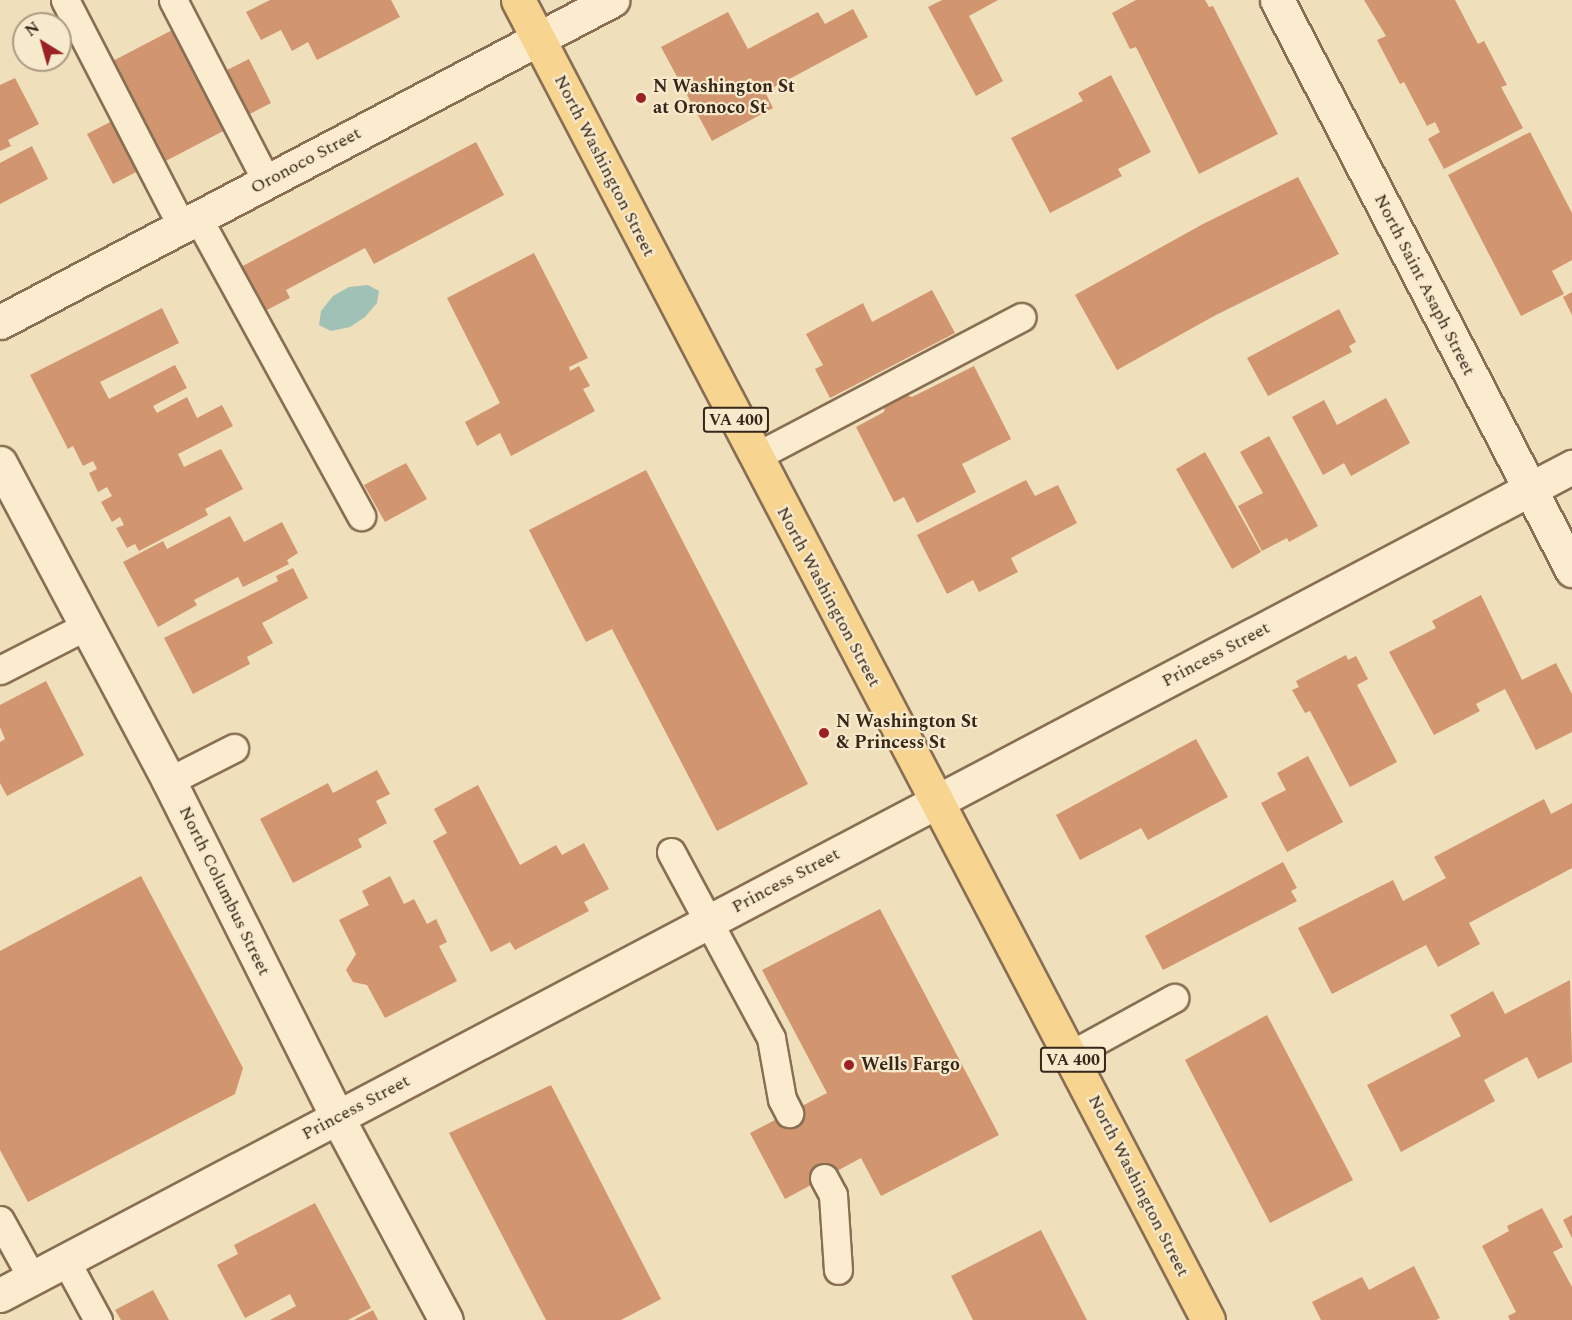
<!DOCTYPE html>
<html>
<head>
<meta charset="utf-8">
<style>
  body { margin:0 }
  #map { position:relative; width:1572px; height:1320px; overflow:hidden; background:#f0dfbb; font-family:Spectral,serif }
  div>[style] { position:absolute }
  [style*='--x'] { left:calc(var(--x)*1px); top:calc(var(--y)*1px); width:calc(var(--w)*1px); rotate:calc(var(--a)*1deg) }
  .water>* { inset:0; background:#a0c1b6 }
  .building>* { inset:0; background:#d1956f }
  .roads { filter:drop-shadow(2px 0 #886f54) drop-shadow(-2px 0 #886f54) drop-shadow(0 2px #886f54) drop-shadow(0 -2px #886f54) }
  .service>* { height:27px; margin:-13.5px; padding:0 13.5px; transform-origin:13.5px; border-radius:13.5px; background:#fbeccf }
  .minor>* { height:33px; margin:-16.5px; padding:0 16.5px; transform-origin:16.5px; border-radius:16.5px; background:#fbeccf }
  .primary>* { height:33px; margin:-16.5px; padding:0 16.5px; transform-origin:16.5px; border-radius:16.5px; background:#f7d48f }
  .dots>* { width:16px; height:16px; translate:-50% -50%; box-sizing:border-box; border:3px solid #f7e9cb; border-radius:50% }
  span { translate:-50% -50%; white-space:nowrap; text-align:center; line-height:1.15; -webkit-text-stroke:4.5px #f7e9cb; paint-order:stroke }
  .shield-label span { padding:2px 4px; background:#f7e9cb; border:2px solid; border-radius:4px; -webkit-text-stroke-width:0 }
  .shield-label { font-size:16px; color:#36271a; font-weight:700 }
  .poi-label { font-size:18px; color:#36271a; font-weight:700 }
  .left { translate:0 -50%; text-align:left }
  .street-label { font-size:18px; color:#36271a }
  .north { position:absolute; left:12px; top:12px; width:60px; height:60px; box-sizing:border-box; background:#f7e9cb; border:2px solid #aa9b84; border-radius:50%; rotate:323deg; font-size:16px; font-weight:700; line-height:24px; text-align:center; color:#36271a }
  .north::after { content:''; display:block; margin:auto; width:21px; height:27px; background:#9b2125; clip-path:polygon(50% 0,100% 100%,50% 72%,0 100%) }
</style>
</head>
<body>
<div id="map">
  <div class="water">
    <div style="clip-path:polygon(368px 285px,379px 291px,377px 303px,365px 317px,350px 327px,331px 331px,319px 325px,321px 311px,333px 296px,349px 287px)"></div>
  </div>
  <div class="building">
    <div style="clip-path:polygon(270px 0,391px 0,400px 17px,317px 60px,308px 42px,292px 51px,281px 30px,261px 40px,246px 12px)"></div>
    <div style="clip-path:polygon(942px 0,998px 0,969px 16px,1003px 81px,976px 96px,928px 7px)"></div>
    <div style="clip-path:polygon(1136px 0,1205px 0,1209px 7px,1213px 6px,1278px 134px,1199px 174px,1136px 47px,1130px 49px,1112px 13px)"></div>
    <div style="clip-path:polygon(1364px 0,1455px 0,1478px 44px,1484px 41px,1507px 85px,1501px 87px,1523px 128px,1444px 169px,1428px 139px,1440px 132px,1435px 122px,1427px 126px,1404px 82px,1400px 84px,1377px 40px,1386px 36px)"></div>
    <div style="clip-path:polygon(853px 9px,868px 37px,765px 92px,773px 108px,712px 141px,661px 47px,728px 12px,748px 49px,818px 12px,825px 24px)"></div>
    <div style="clip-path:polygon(178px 27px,231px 127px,160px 164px,107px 64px)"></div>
    <div style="clip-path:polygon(249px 59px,271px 103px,248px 115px,225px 71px)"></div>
    <div style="clip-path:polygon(1111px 75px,1151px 152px,1118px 169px,1122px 176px,1050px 213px,1011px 138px,1083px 101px,1078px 93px)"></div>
    <div style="clip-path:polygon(15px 78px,39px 124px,8px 140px,11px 146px,0 151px,0 85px)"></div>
    <div style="clip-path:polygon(114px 120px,140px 170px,113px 184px,87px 134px)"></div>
    <div style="clip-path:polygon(1530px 132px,1572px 213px,1572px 260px,1552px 271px,1564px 294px,1521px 316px,1448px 175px)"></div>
    <div style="clip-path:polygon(476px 142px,504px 195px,374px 264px,365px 248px,286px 290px,290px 298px,263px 312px,239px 268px)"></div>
    <div style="clip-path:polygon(32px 146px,48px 179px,0 204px,0 163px)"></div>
    <div style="clip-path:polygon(1298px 177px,1339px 254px,1214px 316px,1117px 370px,1075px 295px,1203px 224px)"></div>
    <div style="clip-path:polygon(534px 253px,588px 358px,569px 367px,570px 371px,579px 366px,590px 386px,583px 389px,595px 411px,511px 456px,500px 433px,477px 446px,465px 422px,500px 403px,447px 298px)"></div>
    <div style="clip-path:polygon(932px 290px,955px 333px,830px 398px,815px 369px,823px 365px,806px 334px,863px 303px,872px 322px)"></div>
    <div style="clip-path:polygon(1572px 292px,1572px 315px,1563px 297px)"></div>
    <div style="clip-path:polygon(162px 308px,179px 343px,100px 382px,109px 399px,175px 365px,187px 388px,153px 406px,157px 413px,187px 397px,197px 418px,222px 405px,233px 426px,178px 454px,184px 467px,221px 449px,243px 489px,205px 509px,208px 515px,139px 551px,135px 544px,127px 548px,116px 528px,124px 525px,120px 517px,112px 522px,101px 502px,112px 496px,107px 487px,98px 492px,89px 473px,97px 469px,93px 461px,83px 466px,73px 446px,68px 449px,30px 375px)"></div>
    <div style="clip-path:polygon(1339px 309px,1356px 342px,1349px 346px,1352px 352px,1268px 396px,1247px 358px)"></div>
    <div style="clip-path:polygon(974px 366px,1011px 439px,962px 464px,976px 492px,917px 523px,904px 497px,894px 502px,856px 427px,884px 412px,886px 400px,900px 393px,912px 397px)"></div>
    <div style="clip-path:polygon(1386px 398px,1410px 443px,1351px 476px,1344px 463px,1323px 475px,1292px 417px,1324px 400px,1337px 425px)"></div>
    <div style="clip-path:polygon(1269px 436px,1318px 526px,1289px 542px,1287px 538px,1262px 551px,1238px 506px,1263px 493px,1240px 452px)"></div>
    <div style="clip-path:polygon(1205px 452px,1261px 552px,1232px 569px,1176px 469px)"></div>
    <div style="clip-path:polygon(406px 463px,427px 499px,385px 522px,364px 485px)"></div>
    <div style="clip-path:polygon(646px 470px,808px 784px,717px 831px,612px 629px,586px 642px,529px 530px)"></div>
    <div style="clip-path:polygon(1026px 480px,1035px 496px,1058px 485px,1077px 523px,1011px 558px,1018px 572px,979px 592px,973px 580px,947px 594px,917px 535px)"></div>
    <div style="clip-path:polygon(230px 516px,244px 542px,282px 522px,298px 553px,287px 560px,289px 564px,243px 587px,238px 577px,194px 600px,197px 605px,158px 627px,123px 562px,163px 541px,167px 549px)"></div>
    <div style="clip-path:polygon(293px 568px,308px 598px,262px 623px,273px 643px,247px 657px,250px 664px,193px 694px,164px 638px,278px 581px,276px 576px)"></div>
    <div style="clip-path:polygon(1481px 595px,1522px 680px,1556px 663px,1572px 694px,1572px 732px,1536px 750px,1505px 689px,1476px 704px,1480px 711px,1434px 735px,1389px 652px,1436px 628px,1432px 621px)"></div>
    <div style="clip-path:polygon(1346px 655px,1348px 660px,1356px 656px,1368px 679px,1357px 685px,1397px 762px,1350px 787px,1310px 711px,1305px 713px,1292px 690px,1299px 687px,1296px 681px)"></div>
    <div style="clip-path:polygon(46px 681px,84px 755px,7px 796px,0 783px,0 742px,5px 739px,0 727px,0 705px)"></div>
    <div style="clip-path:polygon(1196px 739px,1228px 797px,1148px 840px,1141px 828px,1080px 860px,1056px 815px)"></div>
    <div style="clip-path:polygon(1308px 756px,1343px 822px,1287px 852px,1261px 803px,1286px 790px,1277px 773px)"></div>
    <div style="clip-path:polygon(377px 770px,390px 794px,376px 801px,387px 823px,358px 839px,362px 847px,293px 883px,260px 819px,328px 783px,333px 793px)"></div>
    <div style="clip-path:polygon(478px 785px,520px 865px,556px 845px,562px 855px,584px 843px,609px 889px,584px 902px,589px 911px,515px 950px,510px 942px,491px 952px,433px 841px,447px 833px,434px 809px)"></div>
    <div style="clip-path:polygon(1544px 799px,1551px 814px,1572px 803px,1572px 868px,1469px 923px,1480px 944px,1438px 967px,1426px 945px,1332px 994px,1298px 928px,1393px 880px,1403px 901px,1446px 878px,1434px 857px)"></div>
    <div style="clip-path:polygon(1283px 862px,1297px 888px,1291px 891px,1297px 901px,1163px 970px,1145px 936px)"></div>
    <div style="clip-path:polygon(141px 876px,243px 1068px,235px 1094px,28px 1202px,0 1150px,0 951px)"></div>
    <div style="clip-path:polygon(390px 876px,404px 904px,414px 899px,427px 924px,436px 919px,447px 942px,439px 946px,457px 981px,385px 1018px,367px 985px,353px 982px,346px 970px,356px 954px,339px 920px,369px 905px,362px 891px)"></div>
    <div style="clip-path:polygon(880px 909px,999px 1135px,881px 1196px,861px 1158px,785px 1199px,750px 1133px,827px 1093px,762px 970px)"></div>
    <div style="clip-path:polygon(1570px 980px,1572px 1062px,1538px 1079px,1527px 1057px,1484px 1080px,1495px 1101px,1401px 1152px,1367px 1085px,1461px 1036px,1450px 1015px,1493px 991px,1505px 1014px)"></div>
    <div style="clip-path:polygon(1267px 1015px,1353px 1180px,1270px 1223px,1185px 1060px)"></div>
    <div style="clip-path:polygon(551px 1085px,661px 1299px,621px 1320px,546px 1320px,449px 1133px)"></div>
    <div style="clip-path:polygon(315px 1203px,371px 1308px,348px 1320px,270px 1320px,296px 1306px,290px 1294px,245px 1318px,217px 1265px,238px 1254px,234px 1245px)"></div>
    <div style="clip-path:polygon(1542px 1208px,1563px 1247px,1553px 1252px,1572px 1287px,1572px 1320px,1510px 1320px,1508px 1316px,1516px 1312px,1482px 1246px,1509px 1231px,1507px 1226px)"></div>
    <div style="clip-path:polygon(1572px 1215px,1572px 1238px,1563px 1220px)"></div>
    <div style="clip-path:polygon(1041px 1230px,1087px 1320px,973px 1320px,951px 1276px)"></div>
    <div style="clip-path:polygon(1414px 1266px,1440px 1318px,1436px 1320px,1321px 1320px,1312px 1302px,1362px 1277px,1369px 1290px)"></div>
    <div style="clip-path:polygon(153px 1290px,169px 1320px,121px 1320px,115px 1310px)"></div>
    <div style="clip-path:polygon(373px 1310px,378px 1320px,354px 1320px)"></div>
  </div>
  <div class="roads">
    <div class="service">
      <div style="--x:65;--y:0;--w:255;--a:62.7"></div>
      <div style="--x:173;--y:0;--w:205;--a:62.7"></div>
      <div style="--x:198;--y:218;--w:340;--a:61.3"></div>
      <div style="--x:755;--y:457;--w:301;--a:-27.7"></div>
      <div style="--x:0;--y:670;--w:97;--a:-27.1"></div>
      <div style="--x:169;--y:781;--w:73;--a:-26.9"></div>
      <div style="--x:671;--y:852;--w:211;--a:61.7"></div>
      <div style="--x:771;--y:1038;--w:62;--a:79.8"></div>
      <div style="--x:782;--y:1099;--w:16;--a:63"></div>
      <div style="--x:1070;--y:1055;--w:119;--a:-28.7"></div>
      <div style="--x:824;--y:1178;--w:19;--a:62"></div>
      <div style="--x:833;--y:1195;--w:75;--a:86.2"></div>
      <div style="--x:0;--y:1220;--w:66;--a:61.1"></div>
      <div style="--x:67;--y:1263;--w:65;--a:61.5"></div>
    </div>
    <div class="minor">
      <div style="--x:1277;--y:0;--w:642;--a:62.64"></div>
      <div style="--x:0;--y:322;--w:692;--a:-27.75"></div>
      <div style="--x:0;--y:463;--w:360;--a:62"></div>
      <div style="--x:169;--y:781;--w:376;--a:63.4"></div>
      <div style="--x:337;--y:1117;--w:230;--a:61.8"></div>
      <div style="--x:0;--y:1295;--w:1777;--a:-27.78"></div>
    </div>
    <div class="primary">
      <div style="--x:518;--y:0;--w:1489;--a:62.4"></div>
    </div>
  </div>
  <div class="dots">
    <div style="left:641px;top:98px;background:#9b2125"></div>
    <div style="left:824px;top:733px;background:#9b2125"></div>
    <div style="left:849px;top:1065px;background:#9b2125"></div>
  </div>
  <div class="shield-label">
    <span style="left:736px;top:420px">VA 400</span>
    <span style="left:1073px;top:1060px">VA 400</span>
  </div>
  <div class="poi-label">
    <span class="left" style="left:653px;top:98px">N Washington St<br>at Oronoco St</span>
    <span class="left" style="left:836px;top:733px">N Washington St<br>&amp; Princess St</span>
    <span class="left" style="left:861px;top:1065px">Wells Fargo</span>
  </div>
  <div class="street-label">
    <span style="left:306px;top:161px;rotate:-28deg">Oronoco Street</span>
    <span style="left:604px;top:166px;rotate:63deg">North Washington Street</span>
    <span style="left:1424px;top:285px;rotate:63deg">North Saint Asaph Street</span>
    <span style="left:828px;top:597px;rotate:62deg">North Washington Street</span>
    <span style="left:1216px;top:655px;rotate:-28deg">Princess Street</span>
    <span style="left:786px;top:881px;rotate:-28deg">Princess Street</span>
    <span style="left:224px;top:891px;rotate:64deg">North Columbus Street</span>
    <span style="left:356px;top:1108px;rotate:-28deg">Princess Street</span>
    <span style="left:1138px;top:1186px;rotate:63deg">North Washington Street</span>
  </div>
  <div class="north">N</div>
</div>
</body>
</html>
